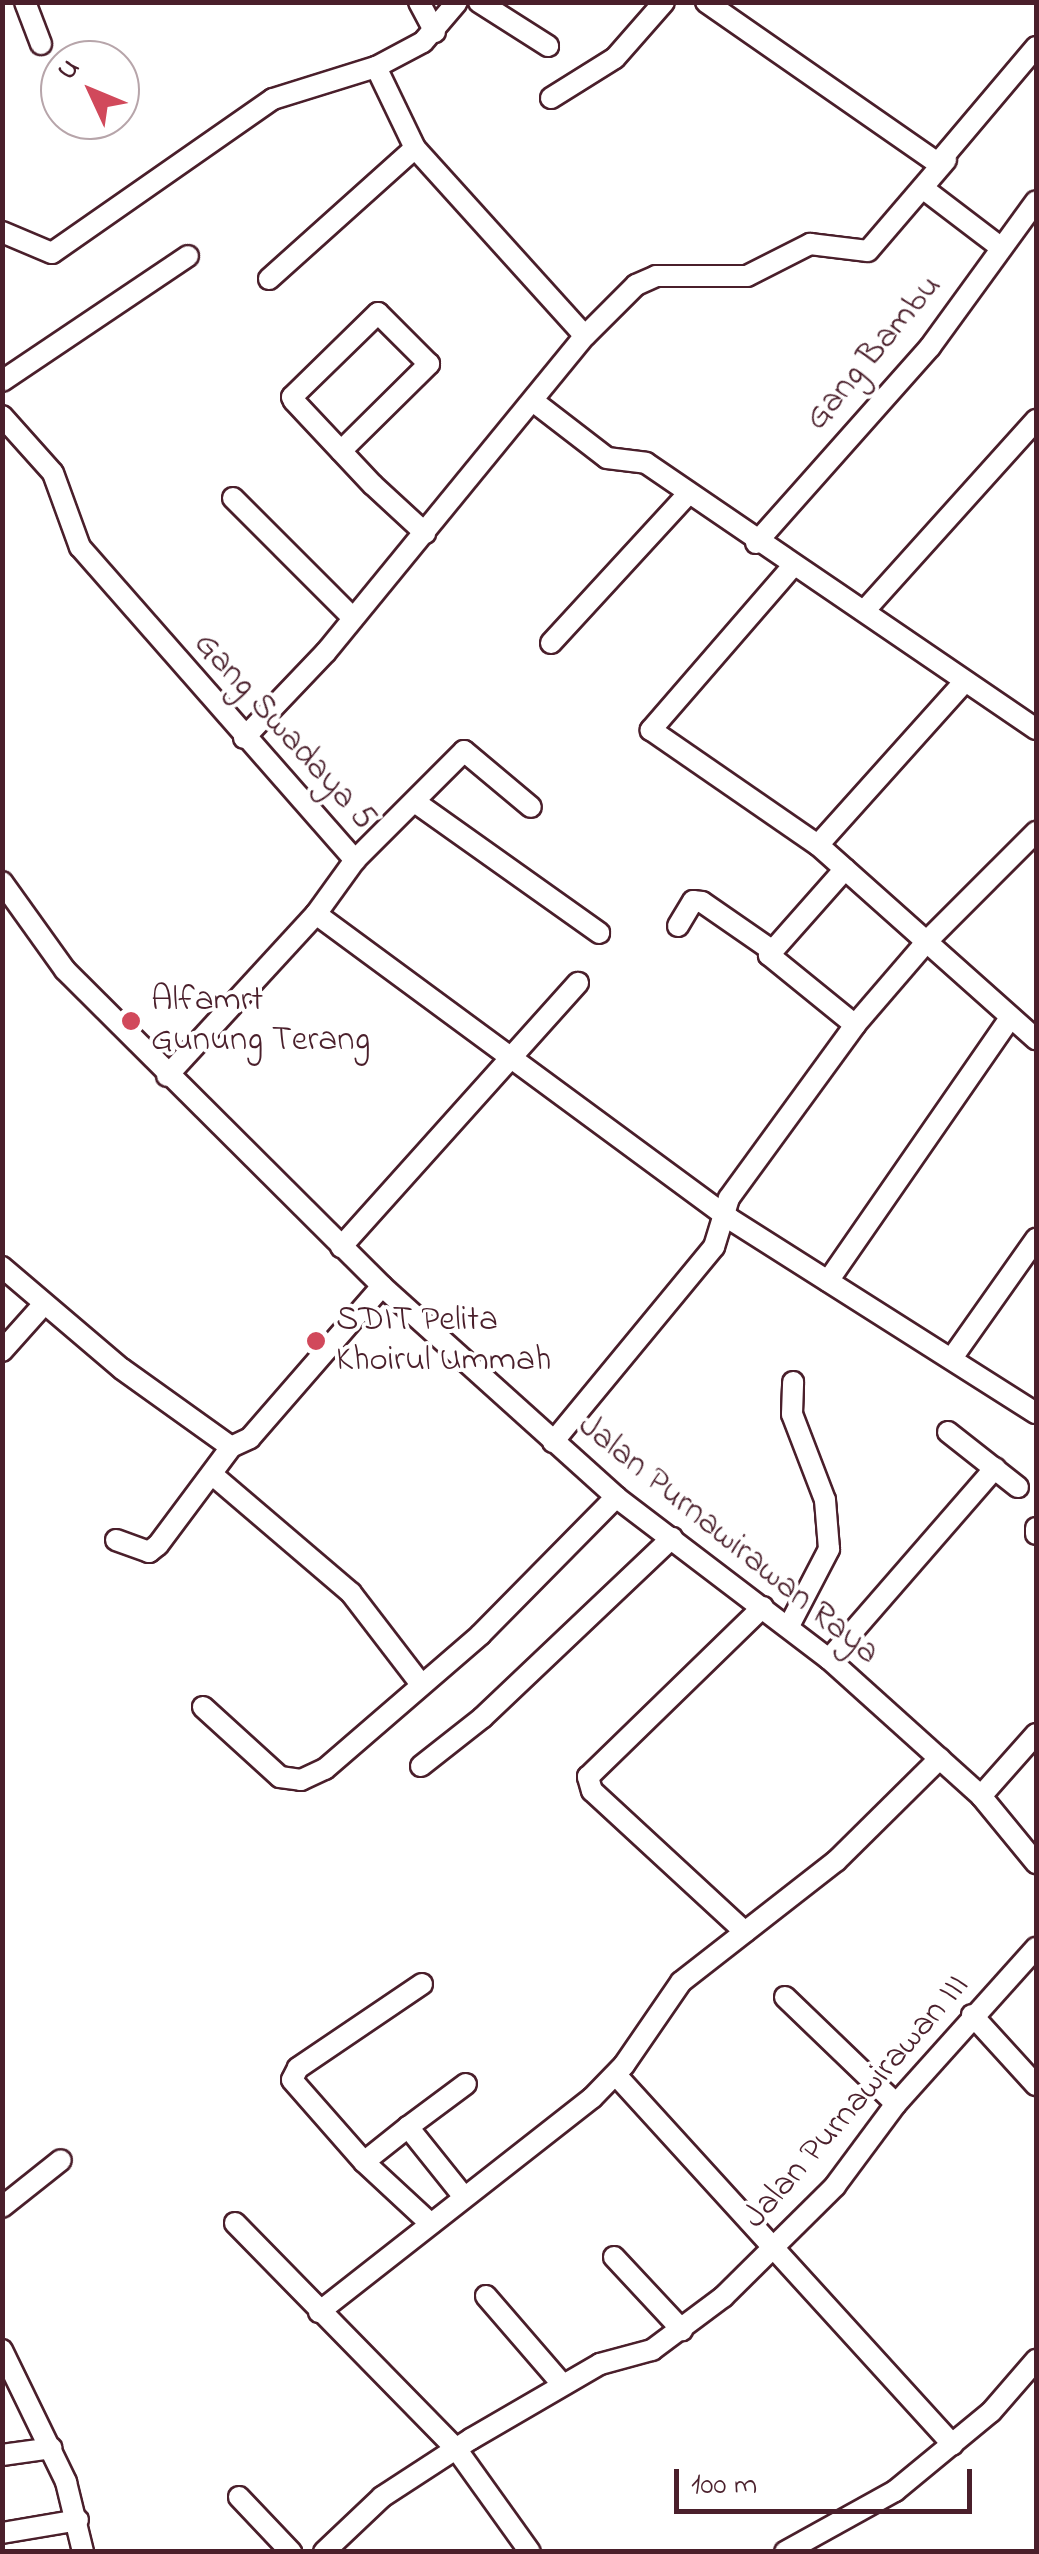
<!DOCTYPE html>
<html>
<head>
<meta charset="utf-8">
<style>
  body { margin:0 }
  #map { position:relative; width:1039px; height:2554px; overflow:hidden; background:#fff; font-family:"Indie Flower",sans-serif }
  div>[style] { position:absolute }
  [style*='--x'] { left:calc(var(--x)*1px); top:calc(var(--y)*1px); width:calc(var(--w)*1px); rotate:calc(var(--a)*1deg) }
  .roads { filter:drop-shadow(2px 0 #4a1f2b) drop-shadow(-2px 0 #4a1f2b) drop-shadow(0 2px #4a1f2b) drop-shadow(0 -2px #4a1f2b) }
  .minor>* { height:20px; margin:-10px; padding:0 10px; transform-origin:10px; border-radius:10px; background:#fff }
  .dots>* { width:28px; height:28px; translate:-50% -50%; box-sizing:border-box; border:5px solid #fff; border-radius:50% }
  span { translate:-50% -50%; white-space:nowrap; text-align:center; line-height:1.15; -webkit-text-stroke:8px #fff; paint-order:stroke }
  .street-label { font-size:35px; color:#4a1f2b }
  .poi-label { font-size:35px; color:#4a1f2b }
  .left { translate:0 -50%; text-align:left }
  .frame { position:absolute; inset:0; border:5px solid #4a1f2b; pointer-events:none }
  .north { position:absolute; left:40px; top:40px; width:100px; height:100px; box-sizing:border-box; background:#fff; border:2px solid #b7a5aa; border-radius:50%; rotate:314deg; font-size:28px; font-weight:700; line-height:40px; text-align:center; color:#4a1f2b }
  .north::after { content:''; display:block; margin:auto; width:35px; height:45px; background:#d1495b; clip-path:polygon(50% 0,100% 100%,50% 72%,0 100%) }
  .scale { position:absolute; left:674px; top:2469px; width:298px; height:45px; box-sizing:border-box; border:5px solid #4a1f2b; border-top:0; padding-left:12px; font-size:30px; line-height:35px; white-space:nowrap; color:#4a1f2b; -webkit-text-stroke:8px #fff; paint-order:stroke }
</style>
</head>
<body>
<div id="map">
  <div class="roads">
    <div class="minor">
      <div style="--x:25;--y:2;--w:45;--a:69.1"></div>
      <div style="--x:419;--y:2;--w:34;--a:62"></div>
      <div style="--x:479;--y:2;--w:82;--a:32.5"></div>
      <div style="--x:706;--y:2;--w:282;--a:34.8"></div>
      <div style="--x:938;--y:163;--w:152;--a:-49.8"></div>
      <div style="--x:376;--y:67;--w:90;--a:64.3"></div>
      <div style="--x:415;--y:148;--w:253;--a:47.9"></div>
      <div style="--x:551;--y:98;--w:75;--a:-32"></div>
      <div style="--x:615;--y:58;--w:74;--a:-48.8"></div>
      <div style="--x:924;--y:189;--w:96;--a:37.3"></div>
      <div style="--x:2;--y:232;--w:54;--a:22.8"></div>
      <div style="--x:52;--y:253;--w:269;--a:-34.9"></div>
      <div style="--x:273;--y:99;--w:108;--a:-17.3"></div>
      <div style="--x:376;--y:67;--w:53;--a:-28"></div>
      <div style="--x:423;--y:42;--w:52;--a:-49.6"></div>
      <div style="--x:269;--y:279;--w:196;--a:-41.9"></div>
      <div style="--x:2;--y:381;--w:224;--a:-33.9"></div>
      <div style="--x:533;--y:401;--w:93;--a:37.6"></div>
      <div style="--x:607;--y:458;--w:39;--a:7"></div>
      <div style="--x:646;--y:463;--w:472;--a:34.3"></div>
      <div style="--x:2;--y:416;--w:76;--a:48.2"></div>
      <div style="--x:53;--y:473;--w:79;--a:70"></div>
      <div style="--x:80;--y:547;--w:417;--a:48.7"></div>
      <div style="--x:355;--y:860;--w:67;--a:125.8"></div>
      <div style="--x:316;--y:914;--w:220;--a:132.6"></div>
      <div style="--x:341;--y:451;--w:124;--a:-44.7"></div>
      <div style="--x:429;--y:364;--w:72;--a:-135"></div>
      <div style="--x:378;--y:313;--w:120;--a:135.7"></div>
      <div style="--x:292;--y:397;--w:4;--a:63"></div>
      <div style="--x:294;--y:401;--w:115;--a:46.8"></div>
      <div style="--x:373;--y:485;--w:71;--a:42.7"></div>
      <div style="--x:233;--y:498;--w:170;--a:45"></div>
      <div style="--x:756;--y:543;--w:262;--a:-48.4"></div>
      <div style="--x:930;--y:347;--w:180;--a:-54"></div>
      <div style="--x:792;--y:567;--w:216;--a:130.9"></div>
      <div style="--x:651;--y:730;--w:203;--a:34.6"></div>
      <div style="--x:818;--y:845;--w:292;--a:41.7"></div>
      <div style="--x:865;--y:610;--w:256;--a:-48"></div>
      <div style="--x:551;--y:643;--w:202;--a:-47.4"></div>
      <div style="--x:244;--y:738;--w:119;--a:-46.4"></div>
      <div style="--x:326;--y:652;--w:409;--a:-50.7"></div>
      <div style="--x:585;--y:336;--w:72;--a:-45"></div>
      <div style="--x:636;--y:285;--w:22;--a:-24"></div>
      <div style="--x:656;--y:276;--w:91;--a:0"></div>
      <div style="--x:747;--y:276;--w:71;--a:-26.9"></div>
      <div style="--x:810;--y:244;--w:58;--a:6.9"></div>
      <div style="--x:868;--y:251;--w:120;--a:-49.4"></div>
      <div style="--x:415;--y:802;--w:226;--a:35.4"></div>
      <div style="--x:818;--y:845;--w:220;--a:-48.1"></div>
      <div style="--x:355;--y:860;--w:154;--a:-45"></div>
      <div style="--x:464;--y:751;--w:87;--a:39.9"></div>
      <div style="--x:845;--y:869;--w:115;--a:131.5"></div>
      <div style="--x:769;--y:955;--w:111;--a:39.1"></div>
      <div style="--x:2;--y:882;--w:108;--a:54.4"></div>
      <div style="--x:65;--y:970;--w:448;--a:44.9"></div>
      <div style="--x:382;--y:1286;--w:315;--a:42"></div>
      <div style="--x:616;--y:1497;--w:268;--a:37.3"></div>
      <div style="--x:829;--y:1659;--w:205;--a:42"></div>
      <div style="--x:981;--y:1796;--w:87;--a:50.6"></div>
      <div style="--x:316;--y:914;--w:514;--a:36.38"></div>
      <div style="--x:730;--y:1219;--w:362;--a:32.4"></div>
      <div style="--x:678;--y:926;--w:29;--a:-59"></div>
      <div style="--x:693;--y:901;--w:9;--a:6"></div>
      <div style="--x:702;--y:902;--w:83;--a:34.7"></div>
      <div style="--x:341;--y:1247;--w:355;--a:-48.1"></div>
      <div style="--x:2;--y:1267;--w:157;--a:40.4"></div>
      <div style="--x:122;--y:1369;--w:134;--a:35.6"></div>
      <div style="--x:231;--y:1447;--w:21;--a:-25"></div>
      <div style="--x:250;--y:1438;--w:201;--a:-49"></div>
      <div style="--x:828;--y:1281;--w:318;--a:-55.3"></div>
      <div style="--x:2;--y:1351;--w:63;--a:-48.2"></div>
      <div style="--x:952;--y:1358;--w:146;--a:-54.8"></div>
      <div style="--x:948;--y:1432;--w:89;--a:38.2"></div>
      <div style="--x:553;--y:1442;--w:253;--a:-50.5"></div>
      <div style="--x:714;--y:1247;--w:51;--a:-73"></div>
      <div style="--x:729;--y:1198;--w:214;--a:-53.9"></div>
      <div style="--x:855;--y:1025;--w:112;--a:-49.3"></div>
      <div style="--x:928;--y:940;--w:153;--a:-45"></div>
      <div style="--x:214;--y:1476;--w:180;--a:40.5"></div>
      <div style="--x:351;--y:1593;--w:113;--a:52.5"></div>
      <div style="--x:1036;--y:1528;--w:6;--a:90"></div>
      <div style="--x:116;--y:1540;--w:35;--a:20"></div>
      <div style="--x:149;--y:1552;--w:11;--a:-38"></div>
      <div style="--x:158;--y:1545;--w:122;--a:-53.3"></div>
      <div style="--x:789;--y:1626;--w:87;--a:-62.5"></div>
      <div style="--x:829;--y:1549;--w:49;--a:-94.7"></div>
      <div style="--x:825;--y:1500;--w:92;--a:-111"></div>
      <div style="--x:792;--y:1414;--w:32;--a:-88"></div>
      <div style="--x:829;--y:1659;--w:253;--a:-49"></div>
      <div style="--x:203;--y:1707;--w:104;--a:42.3"></div>
      <div style="--x:280;--y:1777;--w:21;--a:8"></div>
      <div style="--x:301;--y:1780;--w:26;--a:-25"></div>
      <div style="--x:325;--y:1769;--w:205;--a:-40.8"></div>
      <div style="--x:480;--y:1635;--w:194;--a:-45.4"></div>
      <div style="--x:421;--y:1766;--w:78;--a:-38.2"></div>
      <div style="--x:482;--y:1718;--w:262;--a:-43.5"></div>
      <div style="--x:981;--y:1796;--w:83;--a:-48.4"></div>
      <div style="--x:745;--y:1932;--w:208;--a:-137.3"></div>
      <div style="--x:592;--y:1791;--w:15;--a:-106"></div>
      <div style="--x:588;--y:1777;--w:244;--a:-44.2"></div>
      <div style="--x:422;--y:1984;--w:150;--a:145.9"></div>
      <div style="--x:298;--y:2068;--w:13;--a:117"></div>
      <div style="--x:292;--y:2080;--w:109;--a:48.7"></div>
      <div style="--x:364;--y:2162;--w:91;--a:42.8"></div>
      <div style="--x:785;--y:1997;--w:154;--a:43.9"></div>
      <div style="--x:972;--y:2015;--w:95;--a:47.6"></div>
      <div style="--x:616;--y:2075;--w:500;--a:47.67"></div>
      <div style="--x:364;--y:2162;--w:56;--a:-38.5"></div>
      <div style="--x:464;--y:2197;--w:90;--a:-128.7"></div>
      <div style="--x:408;--y:2127;--w:72;--a:-36.6"></div>
      <div style="--x:2;--y:2207;--w:75;--a:-38.5"></div>
      <div style="--x:235;--y:2223;--w:318;--a:45.6"></div>
      <div style="--x:457;--y:2450;--w:125;--a:54.4"></div>
      <div style="--x:614;--y:2257;--w:100;--a:47"></div>
      <div style="--x:486;--y:2296;--w:116;--a:49.2"></div>
      <div style="--x:319;--y:2312;--w:347;--a:-38.1"></div>
      <div style="--x:592;--y:2098;--w:46;--a:-45.9"></div>
      <div style="--x:624;--y:2065;--w:101;--a:-55.5"></div>
      <div style="--x:681;--y:1982;--w:197;--a:-38"></div>
      <div style="--x:836;--y:1861;--w:146;--a:-44.7"></div>
      <div style="--x:2;--y:2350;--w:147;--a:64.1"></div>
      <div style="--x:66;--y:2482;--w:72;--a:76.3"></div>
      <div style="--x:2;--y:2455;--w:50;--a:-8"></div>
      <div style="--x:239;--y:2497;--w:76;--a:46.6"></div>
      <div style="--x:2;--y:2533;--w:77;--a:-9.7"></div>
      <div style="--x:324;--y:2552;--w:80;--a:-43.5"></div>
      <div style="--x:382;--y:2497;--w:106;--a:-33.1"></div>
      <div style="--x:471;--y:2439;--w:149;--a:-30.2"></div>
      <div style="--x:600;--y:2364;--w:54;--a:-15.1"></div>
      <div style="--x:652;--y:2350;--w:89;--a:-36.7"></div>
      <div style="--x:723;--y:2297;--w:158;--a:-44.7"></div>
      <div style="--x:835;--y:2186;--w:102;--a:-53.4"></div>
      <div style="--x:896;--y:2104;--w:210;--a:-48.1"></div>
      <div style="--x:785;--y:2552;--w:126;--a:-29"></div>
      <div style="--x:895;--y:2491;--w:124;--a:-39.5"></div>
      <div style="--x:991;--y:2412;--w:69;--a:-49.1"></div>
    </div>
  </div>
  <div class="dots">
    <div style="left:131px;top:1021px;background:#d1495b"></div>
    <div style="left:316px;top:1341px;background:#d1495b"></div>
  </div>
  <div class="street-label">
    <span style="left:874px;top:353px;rotate:-50deg">Gang Bambu</span>
    <span style="left:284px;top:732px;rotate:48deg">Gang Swadaya 5</span>
    <span style="left:728px;top:1540px;rotate:39deg">Jalan Purnawirawan Raya</span>
    <span style="left:857px;top:2102px;rotate:-49deg">Jalan Purnawirawan III</span>
  </div>
  <div class="poi-label">
    <span class="left" style="left:151px;top:1021px">Alfamrt<br>Gunung Terang</span>
    <span class="left" style="left:336px;top:1341px">SDIT Pelita<br>Khoirul Ummah</span>
  </div>
  <div class="frame"></div>
  <div class="north">U</div>
  <div class="scale">100 m</div>
</div>
</body>
</html>
